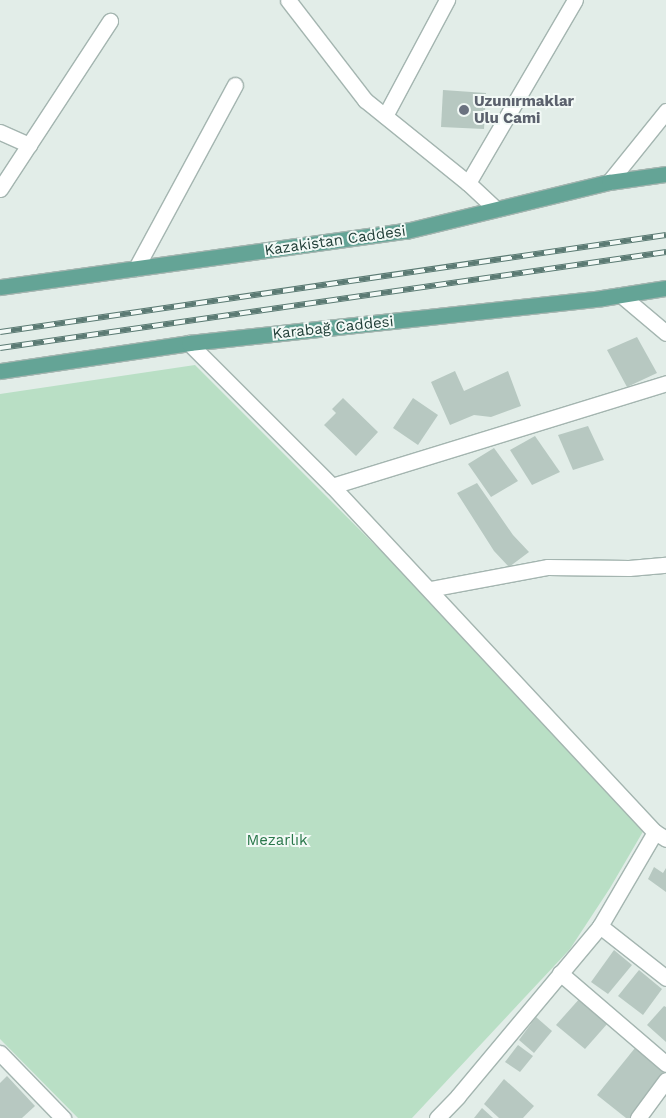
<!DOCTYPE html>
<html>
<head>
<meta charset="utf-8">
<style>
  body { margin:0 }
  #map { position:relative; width:666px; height:1118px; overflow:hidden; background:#e2ede8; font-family:"Work Sans",sans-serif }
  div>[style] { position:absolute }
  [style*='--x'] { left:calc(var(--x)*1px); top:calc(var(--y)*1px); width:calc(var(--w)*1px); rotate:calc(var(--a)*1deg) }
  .green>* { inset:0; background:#b9dfc5 }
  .building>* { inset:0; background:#b7c8c1 }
  .roads { filter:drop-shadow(1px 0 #a4b5b0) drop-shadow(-1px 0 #a4b5b0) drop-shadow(0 1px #a4b5b0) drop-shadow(0 -1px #a4b5b0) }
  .minor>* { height:15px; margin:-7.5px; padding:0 7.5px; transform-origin:7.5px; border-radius:7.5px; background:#fff }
  .major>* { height:15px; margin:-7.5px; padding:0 7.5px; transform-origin:7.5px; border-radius:7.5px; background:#64a496 }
  .rail>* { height:5.5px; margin-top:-2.75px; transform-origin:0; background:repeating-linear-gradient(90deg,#f2f9f6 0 11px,#5b7a73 0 22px); box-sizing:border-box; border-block:1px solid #5b7a73 }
  .dots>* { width:14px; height:14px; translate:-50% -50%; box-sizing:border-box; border:2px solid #f2f9f6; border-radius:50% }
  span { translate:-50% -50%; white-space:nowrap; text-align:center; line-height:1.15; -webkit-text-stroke:4px #f2f9f6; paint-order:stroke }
  .worship-label { font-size:15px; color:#5b616d; font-weight:700 }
  .left { translate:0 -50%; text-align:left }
  .street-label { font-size:15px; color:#213f38 }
  .park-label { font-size:15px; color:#29774a }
</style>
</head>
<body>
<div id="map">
  <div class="green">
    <div style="clip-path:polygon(195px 365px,396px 566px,648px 823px,610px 888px,570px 949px,412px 1118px,78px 1118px,0 1039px,0 394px)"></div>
  </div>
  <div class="building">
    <div style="clip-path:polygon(443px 90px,486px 93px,484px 129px,441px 127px)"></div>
    <div style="clip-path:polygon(637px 337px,657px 373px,627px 387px,607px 350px)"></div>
    <div style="clip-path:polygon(455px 371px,464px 391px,508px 371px,521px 406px,491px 417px,474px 415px,450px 425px,431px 382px)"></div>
    <div style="clip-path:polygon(343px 398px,378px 432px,356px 456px,324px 425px,336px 413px,332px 409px)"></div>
    <div style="clip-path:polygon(413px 398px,438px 415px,418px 445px,393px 428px)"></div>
    <div style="clip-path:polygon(588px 426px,604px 460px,573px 470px,558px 435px)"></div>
    <div style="clip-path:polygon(535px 436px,560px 472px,532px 485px,510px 450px)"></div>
    <div style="clip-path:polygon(494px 448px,518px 481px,491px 497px,468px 464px)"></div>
    <div style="clip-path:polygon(477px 483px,513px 535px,529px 552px,509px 567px,494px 551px,457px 493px)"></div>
    <div style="clip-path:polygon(654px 867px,663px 873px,666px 868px,666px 892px,648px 879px)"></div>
    <div style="clip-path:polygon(614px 950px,632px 965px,608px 994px,591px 982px)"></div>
    <div style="clip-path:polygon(639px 970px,662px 989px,643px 1015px,618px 996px)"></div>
    <div style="clip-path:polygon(581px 997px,608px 1023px,585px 1049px,556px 1025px)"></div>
    <div style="clip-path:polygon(664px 1006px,666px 1007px,666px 1042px,647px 1025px)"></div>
    <div style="clip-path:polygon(536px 1017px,552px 1031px,534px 1053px,519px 1040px)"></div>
    <div style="clip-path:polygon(518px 1045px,533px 1056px,520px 1072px,505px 1062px)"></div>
    <div style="clip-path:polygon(635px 1048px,664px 1073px,631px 1118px,626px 1118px,597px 1095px)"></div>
    <div style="clip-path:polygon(7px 1076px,35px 1106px,22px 1118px,0 1118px,0 1083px)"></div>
    <div style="clip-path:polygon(504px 1079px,534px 1106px,523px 1118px,499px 1118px,484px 1104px)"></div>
    <div style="clip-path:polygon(482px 1108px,493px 1118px,474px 1118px)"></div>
  </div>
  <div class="roads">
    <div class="minor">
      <div style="--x:288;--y:0;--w:126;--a:52.4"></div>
      <div style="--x:365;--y:100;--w:132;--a:38.9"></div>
      <div style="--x:468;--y:183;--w:38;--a:43"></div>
      <div style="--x:385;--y:116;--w:132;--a:-61.9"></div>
      <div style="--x:0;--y:132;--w:32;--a:24"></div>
      <div style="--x:609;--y:182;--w:91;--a:-51.2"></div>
      <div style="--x:468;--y:183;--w:212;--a:-59.7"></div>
      <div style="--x:0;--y:189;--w:201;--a:-56.8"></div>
      <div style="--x:136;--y:268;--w:208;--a:-61.6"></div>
      <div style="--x:621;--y:295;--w:59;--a:40.2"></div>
      <div style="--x:189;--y:343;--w:202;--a:45"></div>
      <div style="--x:332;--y:486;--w:473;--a:47"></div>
      <div style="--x:655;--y:832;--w:13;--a:32"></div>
      <div style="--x:332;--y:486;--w:350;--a:-17.1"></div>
      <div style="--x:430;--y:589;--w:120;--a:-10.6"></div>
      <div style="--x:548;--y:567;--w:81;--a:0.7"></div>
      <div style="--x:629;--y:568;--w:37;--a:-5"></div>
      <div style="--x:600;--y:926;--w:84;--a:38.2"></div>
      <div style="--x:560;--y:973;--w:140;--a:40.6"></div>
      <div style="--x:0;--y:1053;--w:91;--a:45.9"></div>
      <div style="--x:437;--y:1118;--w:30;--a:-46"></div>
      <div style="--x:458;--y:1096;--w:222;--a:-50.1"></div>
      <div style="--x:600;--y:926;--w:109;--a:-59.7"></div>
      <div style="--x:638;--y:1118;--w:47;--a:-53.6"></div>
    </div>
    <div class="major">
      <div style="--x:0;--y:287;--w:410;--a:-7.9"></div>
      <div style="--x:406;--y:231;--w:209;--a:-13.6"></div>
      <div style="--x:609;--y:182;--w:58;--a:-8"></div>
      <div style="--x:0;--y:371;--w:191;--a:-8.4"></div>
      <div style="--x:189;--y:343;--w:415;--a:-6.2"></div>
      <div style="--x:602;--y:298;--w:65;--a:-8.9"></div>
    </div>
  </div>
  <div class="rail">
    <div style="--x:0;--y:332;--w:673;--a:-8.29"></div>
    <div style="--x:0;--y:348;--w:673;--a:-8.2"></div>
  </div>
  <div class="dots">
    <div style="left:464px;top:110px;background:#6b7280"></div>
  </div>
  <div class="worship-label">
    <span class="left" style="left:474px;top:110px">Uzunırmaklar<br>Ulu Cami</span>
  </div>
  <div class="street-label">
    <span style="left:335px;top:241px;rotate:-8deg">Kazakistan Caddesi</span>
    <span style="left:333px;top:328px;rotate:-6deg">Karabağ Caddesi</span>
  </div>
  <div class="park-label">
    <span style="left:277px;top:841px">Mezarlık</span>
  </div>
</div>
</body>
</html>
